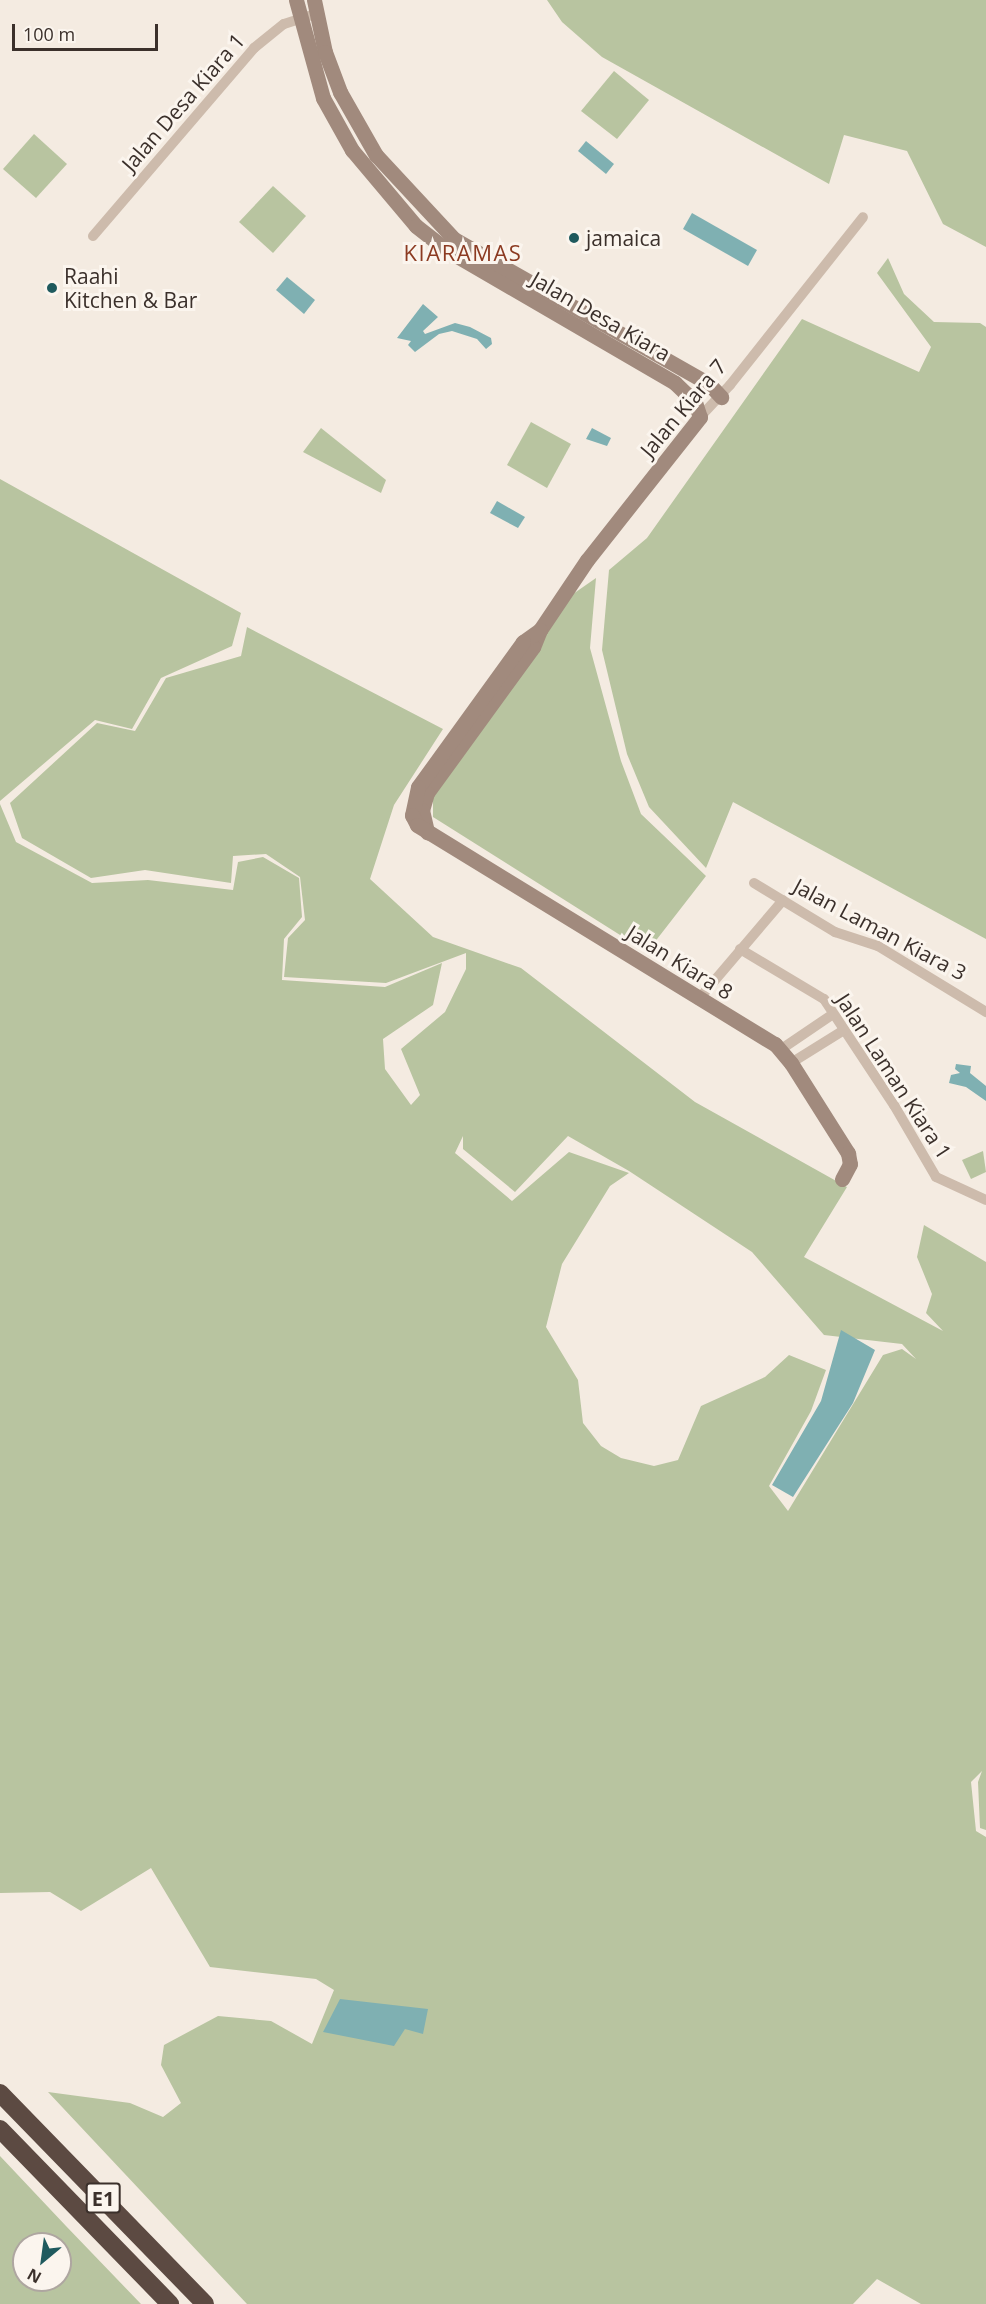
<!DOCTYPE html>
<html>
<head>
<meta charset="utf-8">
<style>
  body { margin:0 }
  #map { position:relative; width:986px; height:2304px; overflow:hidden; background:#f4ebe1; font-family:"Open Sans",sans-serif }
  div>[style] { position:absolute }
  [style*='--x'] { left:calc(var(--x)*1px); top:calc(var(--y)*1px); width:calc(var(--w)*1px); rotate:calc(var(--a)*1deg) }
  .green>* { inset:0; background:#b8c4a0 }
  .water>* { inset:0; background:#7fb0b2 }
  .street>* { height:10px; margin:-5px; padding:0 5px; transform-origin:5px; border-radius:5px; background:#cdbbac }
  .secondary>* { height:15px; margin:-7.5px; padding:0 7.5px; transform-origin:7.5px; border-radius:7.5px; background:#a18a7d }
  .highway>* { height:18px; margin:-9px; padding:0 9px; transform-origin:9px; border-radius:9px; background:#5c4a42 }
  .dots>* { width:16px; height:16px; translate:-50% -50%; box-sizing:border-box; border:3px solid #fbf5ee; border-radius:50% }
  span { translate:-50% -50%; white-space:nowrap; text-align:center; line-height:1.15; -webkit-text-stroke:6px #fbf5ee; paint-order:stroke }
  .shield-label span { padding:2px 4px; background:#fbf5ee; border:2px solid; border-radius:4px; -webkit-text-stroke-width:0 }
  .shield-label { font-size:20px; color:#3b302b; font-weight:700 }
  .street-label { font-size:21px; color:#3b302b }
  .poi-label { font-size:21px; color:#3b302b }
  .left { translate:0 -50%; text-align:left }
  .neighbourhood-label { font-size:22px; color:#8c3b22; letter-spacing:1.5px }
  .north { position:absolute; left:12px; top:2232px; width:60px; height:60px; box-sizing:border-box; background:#fbf5ee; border:2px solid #aea6a0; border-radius:50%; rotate:209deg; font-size:16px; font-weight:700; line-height:24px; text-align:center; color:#3b302b }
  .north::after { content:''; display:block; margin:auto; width:21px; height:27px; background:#1f5a5e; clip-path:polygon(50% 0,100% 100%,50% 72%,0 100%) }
  .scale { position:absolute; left:12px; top:24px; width:146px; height:27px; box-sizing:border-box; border:3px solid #3b302b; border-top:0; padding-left:8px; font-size:18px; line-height:21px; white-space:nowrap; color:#3b302b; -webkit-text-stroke:4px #fbf5ee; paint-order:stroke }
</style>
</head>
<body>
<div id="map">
  <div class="green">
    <div style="clip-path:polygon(547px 0,986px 0,986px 247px,943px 224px,907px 151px,844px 135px,829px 184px,602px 57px,562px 22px)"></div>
    <div style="clip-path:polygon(614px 71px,649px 100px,617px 139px,581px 111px)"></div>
    <div style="clip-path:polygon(34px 134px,67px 164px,36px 198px,3px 169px)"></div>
    <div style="clip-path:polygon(273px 186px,306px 216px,273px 253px,239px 222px)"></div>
    <div style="clip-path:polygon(888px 258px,904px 294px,934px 322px,980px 323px,986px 327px,986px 939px,733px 802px,706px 868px,649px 807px,627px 754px,602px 650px,609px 570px,647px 538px,802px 319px,919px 372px,931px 347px,877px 273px)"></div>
    <div style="clip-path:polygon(531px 422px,571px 444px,547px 488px,507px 465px)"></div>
    <div style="clip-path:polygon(321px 428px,386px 480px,381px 493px,303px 452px)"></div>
    <div style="clip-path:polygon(0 479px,241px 613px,232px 646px,161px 678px,132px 729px,95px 720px,0 801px)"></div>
    <div style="clip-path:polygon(596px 578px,590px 648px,621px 761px,641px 814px,706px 876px,647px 952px,433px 817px,433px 788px,573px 594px)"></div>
    <div style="clip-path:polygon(evenodd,247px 627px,443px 729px,394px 805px,370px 879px,433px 937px,521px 968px,695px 1102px,847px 1187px,804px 1257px,943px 1331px,926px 1313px,932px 1294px,917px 1257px,924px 1225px,986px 1262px,986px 1830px,980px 1828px,978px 1782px,982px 1771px,971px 1782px,976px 1831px,986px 1837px,986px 2304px,921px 2304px,877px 2279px,853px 2304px,247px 2304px,48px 2092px,130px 2103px,163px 2117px,181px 2103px,161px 2065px,164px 2045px,218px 2016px,271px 2021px,312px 2044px,334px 1990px,316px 1979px,210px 1967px,151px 1868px,81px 1911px,50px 1892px,0 1893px,0 804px,16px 842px,92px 883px,148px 880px,233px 890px,238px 862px,263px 857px,299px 878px,302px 917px,284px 939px,282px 980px,385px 987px,442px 963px,433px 1005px,383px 1039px,385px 1069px,411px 1105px,420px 1095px,401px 1049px,445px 1012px,466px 969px,466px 953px,386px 983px,284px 977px,288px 938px,305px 920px,300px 877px,266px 854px,233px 856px,231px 883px,145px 870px,91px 878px,22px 838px,10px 803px,97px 723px,135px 731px,166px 678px,241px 656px,247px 627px,463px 1136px,463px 1149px,515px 1192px,568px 1136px,629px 1171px,752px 1252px,824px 1335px,902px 1344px,916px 1359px,902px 1349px,883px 1355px,788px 1511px,769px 1486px,811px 1411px,826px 1370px,789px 1355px,765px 1377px,701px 1406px,678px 1460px,654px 1466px,621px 1458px,601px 1446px,583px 1423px,578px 1380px,546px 1327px,562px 1264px,610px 1186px,629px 1173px,569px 1152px,512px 1201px,455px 1153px,463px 1136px)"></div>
    <div style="clip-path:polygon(983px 1151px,986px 1172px,971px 1179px,962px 1160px)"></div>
    <div style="clip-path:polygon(evenodd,0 2156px,66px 2226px,141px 2304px,0 2304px,0 2156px,24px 2244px,60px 2244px,60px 2280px,24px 2280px,24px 2244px)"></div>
  </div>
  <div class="water">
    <div style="clip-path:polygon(586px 141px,614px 164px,606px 174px,578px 151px)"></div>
    <div style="clip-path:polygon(692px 213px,757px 250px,748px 266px,683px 229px)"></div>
    <div style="clip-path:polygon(287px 277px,315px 300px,304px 314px,276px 290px)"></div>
    <div style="clip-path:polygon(423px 304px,438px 317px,423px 331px,425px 334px,455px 323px,470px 327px,491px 338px,492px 344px,486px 349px,477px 339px,452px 331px,439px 334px,415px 352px,408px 345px,411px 341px,397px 338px)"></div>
    <div style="clip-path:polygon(592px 428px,611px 438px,607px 446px,586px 439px)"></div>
    <div style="clip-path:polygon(497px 501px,525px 517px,518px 528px,490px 513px)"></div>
    <div style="clip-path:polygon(956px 1064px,971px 1066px,970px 1073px,986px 1086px,986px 1101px,966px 1087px,949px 1083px,951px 1075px,960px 1073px,955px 1069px)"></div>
    <div style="clip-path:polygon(841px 1330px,875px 1350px,853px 1403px,793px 1497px,772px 1485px,821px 1401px)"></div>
    <div style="clip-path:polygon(340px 1999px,428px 2009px,423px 2034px,405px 2029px,394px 2046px,323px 2032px)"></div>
  </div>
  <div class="street">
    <div style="--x:93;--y:236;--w:248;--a:-49.4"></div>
    <div style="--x:254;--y:48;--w:38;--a:-39"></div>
    <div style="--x:284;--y:24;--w:35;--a:-18"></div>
    <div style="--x:700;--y:417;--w:44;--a:-46.8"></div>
    <div style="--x:730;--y:385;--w:214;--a:-51.6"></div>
    <div style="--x:754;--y:883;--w:95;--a:31.2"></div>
    <div style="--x:835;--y:932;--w:45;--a:18"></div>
    <div style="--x:878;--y:946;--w:127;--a:31.4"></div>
    <div style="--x:740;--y:949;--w:98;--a:30.8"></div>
    <div style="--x:824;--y:999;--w:127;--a:56.6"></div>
    <div style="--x:894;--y:1105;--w:83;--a:59.7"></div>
    <div style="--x:936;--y:1177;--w:55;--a:24.7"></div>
    <div style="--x:698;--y:1000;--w:131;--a:-49.6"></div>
    <div style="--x:780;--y:1050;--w:64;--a:-34.2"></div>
    <div style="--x:791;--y:1063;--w:62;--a:-31.9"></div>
  </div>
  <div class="secondary">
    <div style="--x:296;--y:0;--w:102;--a:74.6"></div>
    <div style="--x:323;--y:98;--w:60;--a:60.9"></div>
    <div style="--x:352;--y:150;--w:99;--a:49.9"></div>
    <div style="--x:416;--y:226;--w:37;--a:38"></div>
    <div style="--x:445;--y:249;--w:266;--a:30.2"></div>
    <div style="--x:675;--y:383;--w:28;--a:44"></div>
    <div style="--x:695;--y:402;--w:16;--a:72"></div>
    <div style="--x:700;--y:417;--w:182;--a:128.3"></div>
    <div style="--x:587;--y:560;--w:84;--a:123.9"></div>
    <div style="--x:540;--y:630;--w:18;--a:112"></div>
    <div style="--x:533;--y:647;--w:180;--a:126"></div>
    <div style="--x:427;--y:793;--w:18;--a:106"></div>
    <div style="--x:422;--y:810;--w:23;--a:77"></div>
    <div style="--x:314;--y:0;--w:53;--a:78.1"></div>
    <div style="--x:325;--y:52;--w:43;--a:69.4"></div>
    <div style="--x:340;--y:92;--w:73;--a:60.3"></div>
    <div style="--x:376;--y:155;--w:115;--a:47.1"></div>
    <div style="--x:454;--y:239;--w:293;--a:29.6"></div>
    <div style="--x:709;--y:384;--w:18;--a:47"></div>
    <div style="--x:540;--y:630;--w:21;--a:145"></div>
    <div style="--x:523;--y:642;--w:179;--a:125.9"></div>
    <div style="--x:418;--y:787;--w:29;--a:102"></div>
    <div style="--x:412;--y:815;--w:11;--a:63"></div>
    <div style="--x:417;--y:825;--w:420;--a:31.5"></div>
    <div style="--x:775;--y:1044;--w:25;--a:50"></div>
    <div style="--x:791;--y:1063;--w:107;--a:57.7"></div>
    <div style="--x:848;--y:1153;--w:11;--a:80"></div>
    <div style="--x:850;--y:1164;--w:17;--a:118"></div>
  </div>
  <div class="highway">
    <div style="--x:0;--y:2093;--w:294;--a:45.8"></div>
    <div style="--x:0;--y:2129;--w:244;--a:45.8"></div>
  </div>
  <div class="dots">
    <div style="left:574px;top:238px;background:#1f5a5e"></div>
    <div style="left:52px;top:288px;background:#1f5a5e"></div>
  </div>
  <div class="shield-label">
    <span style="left:103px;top:2198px">E1</span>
  </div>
  <div class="street-label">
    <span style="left:183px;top:102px;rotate:-49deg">Jalan Desa Kiara 1</span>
    <span style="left:601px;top:316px;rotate:30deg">Jalan Desa Kiara</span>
    <span style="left:683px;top:408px;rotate:-50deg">Jalan Kiara 7</span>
    <span style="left:880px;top:929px;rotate:28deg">Jalan Laman Kiara 3</span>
    <span style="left:680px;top:962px;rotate:32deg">Jalan Kiara 8</span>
    <span style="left:894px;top:1076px;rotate:57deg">Jalan Laman Kiara 1</span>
  </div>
  <div class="poi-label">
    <span class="left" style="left:586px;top:238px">jamaica</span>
    <span class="left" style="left:64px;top:288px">Raahi<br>Kitchen &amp; Bar</span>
  </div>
  <div class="neighbourhood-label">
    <span style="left:463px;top:253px">KIARAMAS</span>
  </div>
  <div class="north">N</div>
  <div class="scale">100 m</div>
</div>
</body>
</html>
